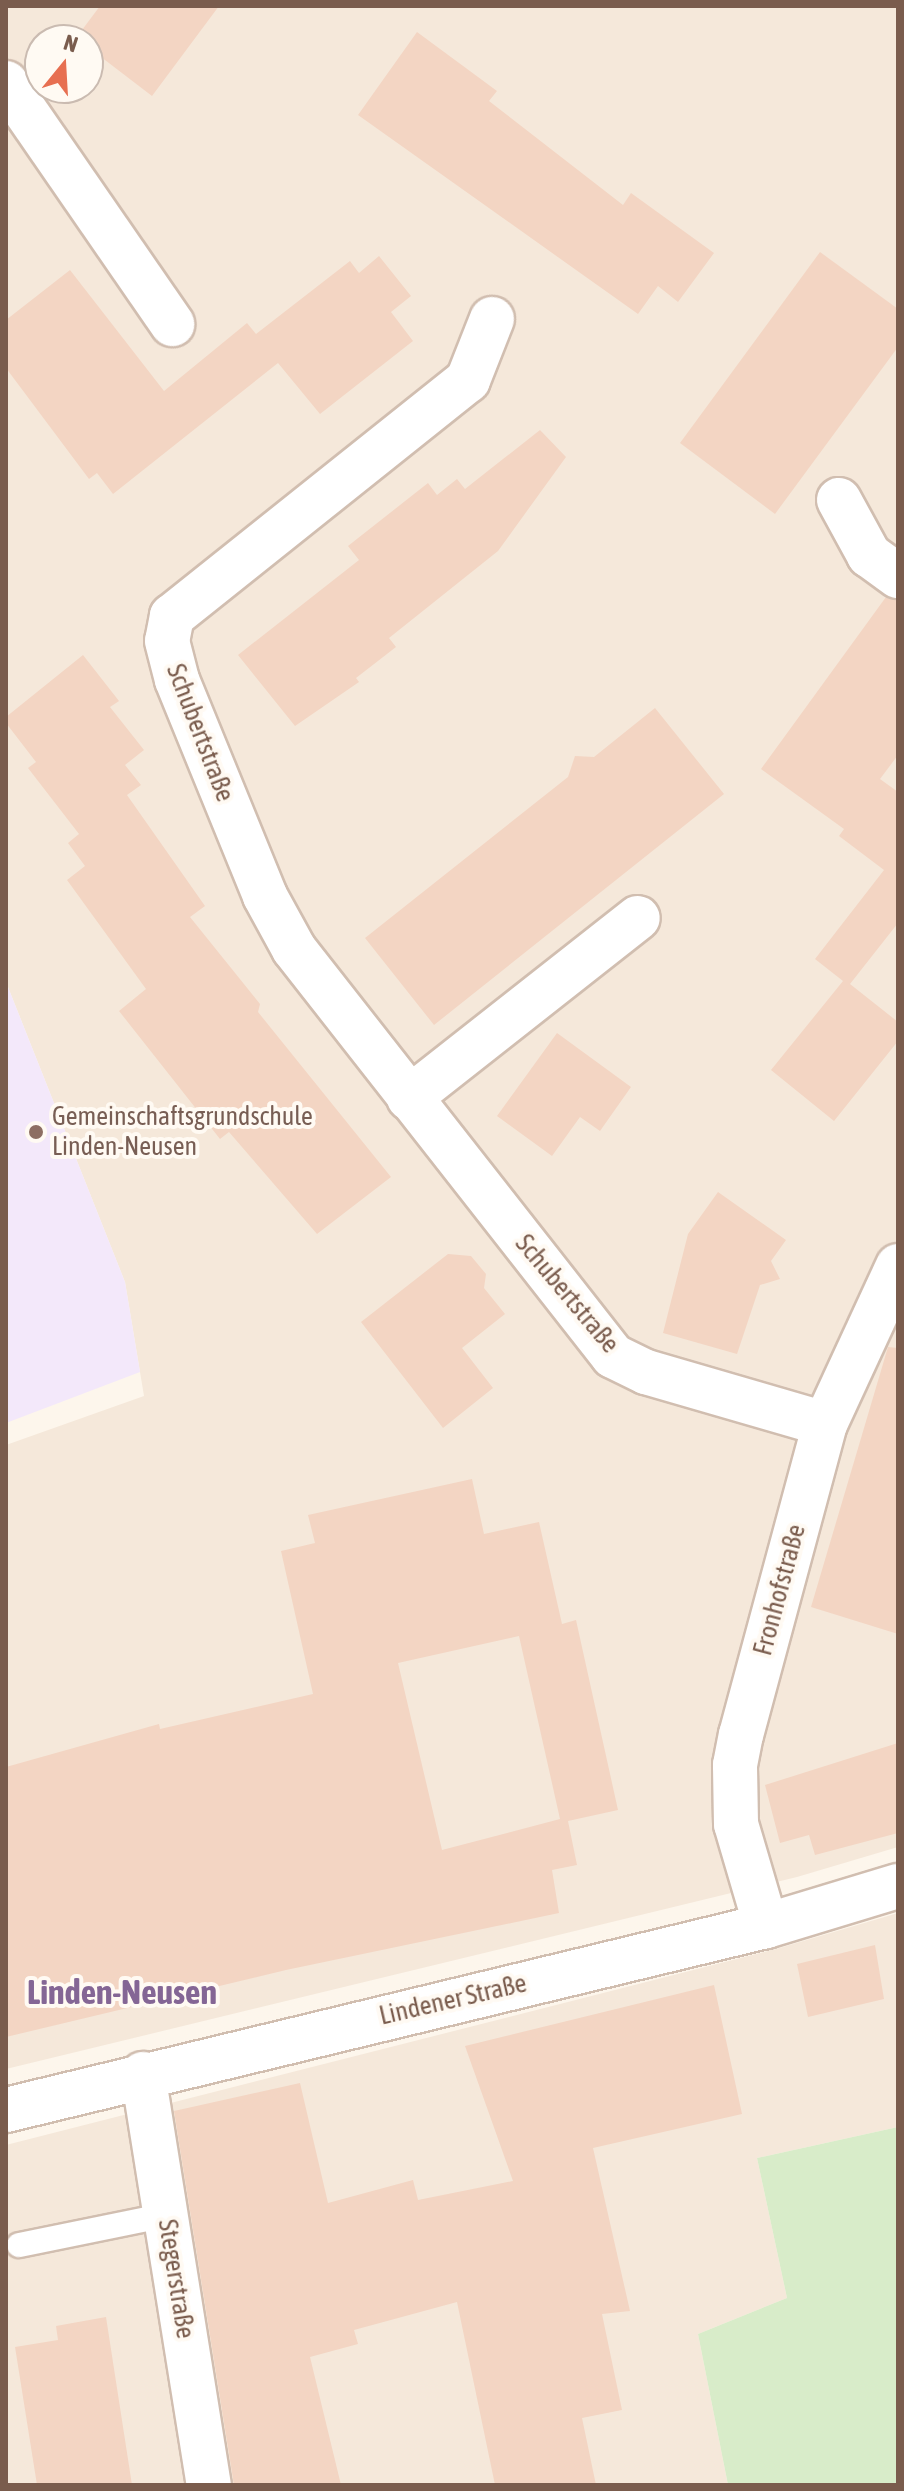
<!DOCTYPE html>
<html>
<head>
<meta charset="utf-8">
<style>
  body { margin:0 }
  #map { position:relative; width:904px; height:2491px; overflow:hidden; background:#fdf6ec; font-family:"Asap Condensed",sans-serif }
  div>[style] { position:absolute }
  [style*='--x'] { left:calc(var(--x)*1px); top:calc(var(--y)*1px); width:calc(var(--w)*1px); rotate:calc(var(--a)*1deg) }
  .residential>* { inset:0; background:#f5e8da }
  .education>* { inset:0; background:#f3e8fa }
  .green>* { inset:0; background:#d8ecc9 }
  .building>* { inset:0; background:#f3d5c3 }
  .roads { filter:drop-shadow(2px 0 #d1beb0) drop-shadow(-2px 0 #d1beb0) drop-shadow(0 2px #d1beb0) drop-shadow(0 -2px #d1beb0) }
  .lane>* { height:24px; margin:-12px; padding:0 12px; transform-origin:12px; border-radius:12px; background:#fff }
  .street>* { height:44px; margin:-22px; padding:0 22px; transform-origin:22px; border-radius:22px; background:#fff }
  .secondary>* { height:44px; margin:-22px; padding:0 22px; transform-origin:22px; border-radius:22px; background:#fff }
  .dots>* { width:22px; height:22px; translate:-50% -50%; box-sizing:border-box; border:4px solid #fffaf3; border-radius:50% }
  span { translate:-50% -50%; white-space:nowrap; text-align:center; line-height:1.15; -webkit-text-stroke:8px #fffaf3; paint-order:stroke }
  .street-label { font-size:26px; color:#7a5c4d }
  .education-label { font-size:26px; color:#785e54 }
  .left { translate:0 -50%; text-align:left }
  .district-label { font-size:34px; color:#846695; font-weight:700 }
  .frame { position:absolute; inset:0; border:8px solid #7a5c4d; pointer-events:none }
  .north { position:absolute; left:24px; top:24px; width:80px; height:80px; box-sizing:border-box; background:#fffaf3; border:2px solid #cabbb1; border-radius:50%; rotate:18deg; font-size:22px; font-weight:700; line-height:32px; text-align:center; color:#7a5c4d }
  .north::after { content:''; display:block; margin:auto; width:28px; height:36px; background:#e76f51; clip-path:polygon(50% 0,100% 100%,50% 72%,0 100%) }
</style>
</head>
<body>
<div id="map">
  <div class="residential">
    <div style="clip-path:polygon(evenodd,6px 6px,898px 6px,898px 1847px,797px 1877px,6px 2069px,6px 1445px,144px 1396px,125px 1282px,6px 982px,6px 6px,40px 40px,88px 40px,88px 88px,40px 88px,40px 40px)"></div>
    <div style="clip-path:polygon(898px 1913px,898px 2127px,757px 2158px,787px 2298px,698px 2334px,728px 2485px,6px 2485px,6px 2145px,776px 1949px)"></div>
  </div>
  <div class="education">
    <div style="clip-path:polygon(6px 982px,125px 1282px,140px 1372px,6px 1423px)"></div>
  </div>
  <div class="green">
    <div style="clip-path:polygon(898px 2127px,898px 2485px,728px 2485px,698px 2334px,787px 2298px,757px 2158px)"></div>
  </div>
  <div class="building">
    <div style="clip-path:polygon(100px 6px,219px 6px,152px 96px,88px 47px,88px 40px,76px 38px)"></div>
    <div style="clip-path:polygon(417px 32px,497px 91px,489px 101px,623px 205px,631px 193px,714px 253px,678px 302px,658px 286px,638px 314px,358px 115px)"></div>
    <div style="clip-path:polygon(820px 252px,898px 309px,898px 347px,775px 514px,680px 443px)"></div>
    <div style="clip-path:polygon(379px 256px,411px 296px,391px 312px,413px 341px,320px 414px,278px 363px,113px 494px,97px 473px,89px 479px,6px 368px,6px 320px,70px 270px,164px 391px,247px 323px,256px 334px,350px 261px,359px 273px)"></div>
    <div style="clip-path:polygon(540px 430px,566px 457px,498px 551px,389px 638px,396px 647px,356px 678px,359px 682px,295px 726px,238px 655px,359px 560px,348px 546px,428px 483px,437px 495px,457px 479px,465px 489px)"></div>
    <div style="clip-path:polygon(886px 597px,898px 601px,898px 755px,880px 779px,898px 792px,898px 923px,850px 984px,898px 1022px,898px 1041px,834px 1121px,771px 1070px,843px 981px,815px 959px,884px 870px,839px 836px,844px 829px,761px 769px)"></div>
    <div style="clip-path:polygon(83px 655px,119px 701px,110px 707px,144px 750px,125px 765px,141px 785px,127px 795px,205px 906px,190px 917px,260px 1004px,258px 1012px,391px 1177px,317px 1234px,229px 1132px,220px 1139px,119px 1011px,146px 989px,67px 880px,85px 866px,68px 843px,79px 834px,28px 768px,36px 762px,6px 723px,6px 717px)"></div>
    <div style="clip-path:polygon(655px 708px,724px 794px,434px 1025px,365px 938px,568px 777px,575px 756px,594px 757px)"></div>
    <div style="clip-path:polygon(557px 1033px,631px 1087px,600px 1131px,580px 1117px,552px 1156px,497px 1116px)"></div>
    <div style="clip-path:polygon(718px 1192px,786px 1240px,771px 1261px,780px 1279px,760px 1285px,737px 1354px,663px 1333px,688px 1234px)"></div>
    <div style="clip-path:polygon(448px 1254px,471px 1256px,486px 1274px,484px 1288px,505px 1314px,462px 1348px,493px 1388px,443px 1428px,361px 1322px)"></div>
    <div style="clip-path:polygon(888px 1347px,898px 1348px,898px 1634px,811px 1607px)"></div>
    <div style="clip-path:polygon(evenodd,472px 1479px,484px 1534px,539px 1522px,562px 1624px,576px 1620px,618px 1810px,568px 1821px,577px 1865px,552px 1870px,559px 1913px,286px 1970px,6px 2037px,6px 1767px,159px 1724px,160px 1729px,313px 1694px,281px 1551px,315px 1543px,308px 1515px,472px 1479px,519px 1636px,560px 1819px,442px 1850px,398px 1663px,519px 1636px)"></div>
    <div style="clip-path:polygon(898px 1743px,898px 1833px,815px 1855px,809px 1835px,780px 1843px,765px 1785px)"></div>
    <div style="clip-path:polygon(875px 1945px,884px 1999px,808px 2017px,797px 1964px)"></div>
    <div style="clip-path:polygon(714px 1985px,742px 2114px,593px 2148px,630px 2311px,602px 2314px,622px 2410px,582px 2418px,596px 2485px,495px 2485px,457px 2302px,354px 2330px,358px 2344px,310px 2357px,341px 2485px,234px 2485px,174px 2111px,300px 2083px,328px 2203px,413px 2180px,418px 2200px,513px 2181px,465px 2046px)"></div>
    <div style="clip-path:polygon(106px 2317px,132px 2485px,37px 2485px,15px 2347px,58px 2340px,56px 2326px)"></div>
  </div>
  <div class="roads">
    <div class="lane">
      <div style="--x:19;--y:2245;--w:150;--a:-11.5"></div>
    </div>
    <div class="street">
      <div style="--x:6;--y:83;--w:293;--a:55.4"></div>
      <div style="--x:492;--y:319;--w:66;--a:111.5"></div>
      <div style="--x:468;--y:380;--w:379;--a:141.4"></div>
      <div style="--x:172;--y:616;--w:25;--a:101"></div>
      <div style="--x:167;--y:641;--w:40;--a:75.6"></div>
      <div style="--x:177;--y:680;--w:233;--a:67.8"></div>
      <div style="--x:265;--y:896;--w:60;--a:61.3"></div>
      <div style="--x:294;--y:949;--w:517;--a:51.91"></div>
      <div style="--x:613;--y:1356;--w:37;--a:26"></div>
      <div style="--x:646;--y:1372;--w:186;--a:16.2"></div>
      <div style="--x:839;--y:500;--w:63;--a:61.4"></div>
      <div style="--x:869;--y:555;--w:36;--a:36"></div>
      <div style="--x:409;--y:1098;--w:291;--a:-38.2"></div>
      <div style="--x:766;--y:1926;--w:106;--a:-106.4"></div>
      <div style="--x:736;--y:1824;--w:59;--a:-91"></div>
      <div style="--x:735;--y:1765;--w:31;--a:-79"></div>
      <div style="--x:741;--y:1735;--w:322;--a:-74.9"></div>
      <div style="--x:825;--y:1424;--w:174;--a:-65.2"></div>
      <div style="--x:143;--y:2074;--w:416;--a:80.9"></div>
    </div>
    <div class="secondary">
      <div style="--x:6;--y:2110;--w:782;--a:-13.61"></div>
      <div style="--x:766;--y:1926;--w:138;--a:-16.9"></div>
    </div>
  </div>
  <div class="dots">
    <div style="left:36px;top:1132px;background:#8d6e63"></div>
  </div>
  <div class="street-label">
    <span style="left:200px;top:733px;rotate:69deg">Schubertstraße</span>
    <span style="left:567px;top:1294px;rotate:50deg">Schubertstraße</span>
    <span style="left:780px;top:1590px;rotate:-75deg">Fronhofstraße</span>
    <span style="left:453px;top:2000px;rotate:-13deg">Lindener Straße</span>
    <span style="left:176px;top:2279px;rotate:81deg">Stegerstraße</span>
  </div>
  <div class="education-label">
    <span class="left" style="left:52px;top:1132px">Gemeinschaftsgrundschule<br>Linden-Neusen</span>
  </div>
  <div class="district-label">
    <span style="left:122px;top:1992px">Linden-Neusen</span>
  </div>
  <div class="frame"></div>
  <div class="north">N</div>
</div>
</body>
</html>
